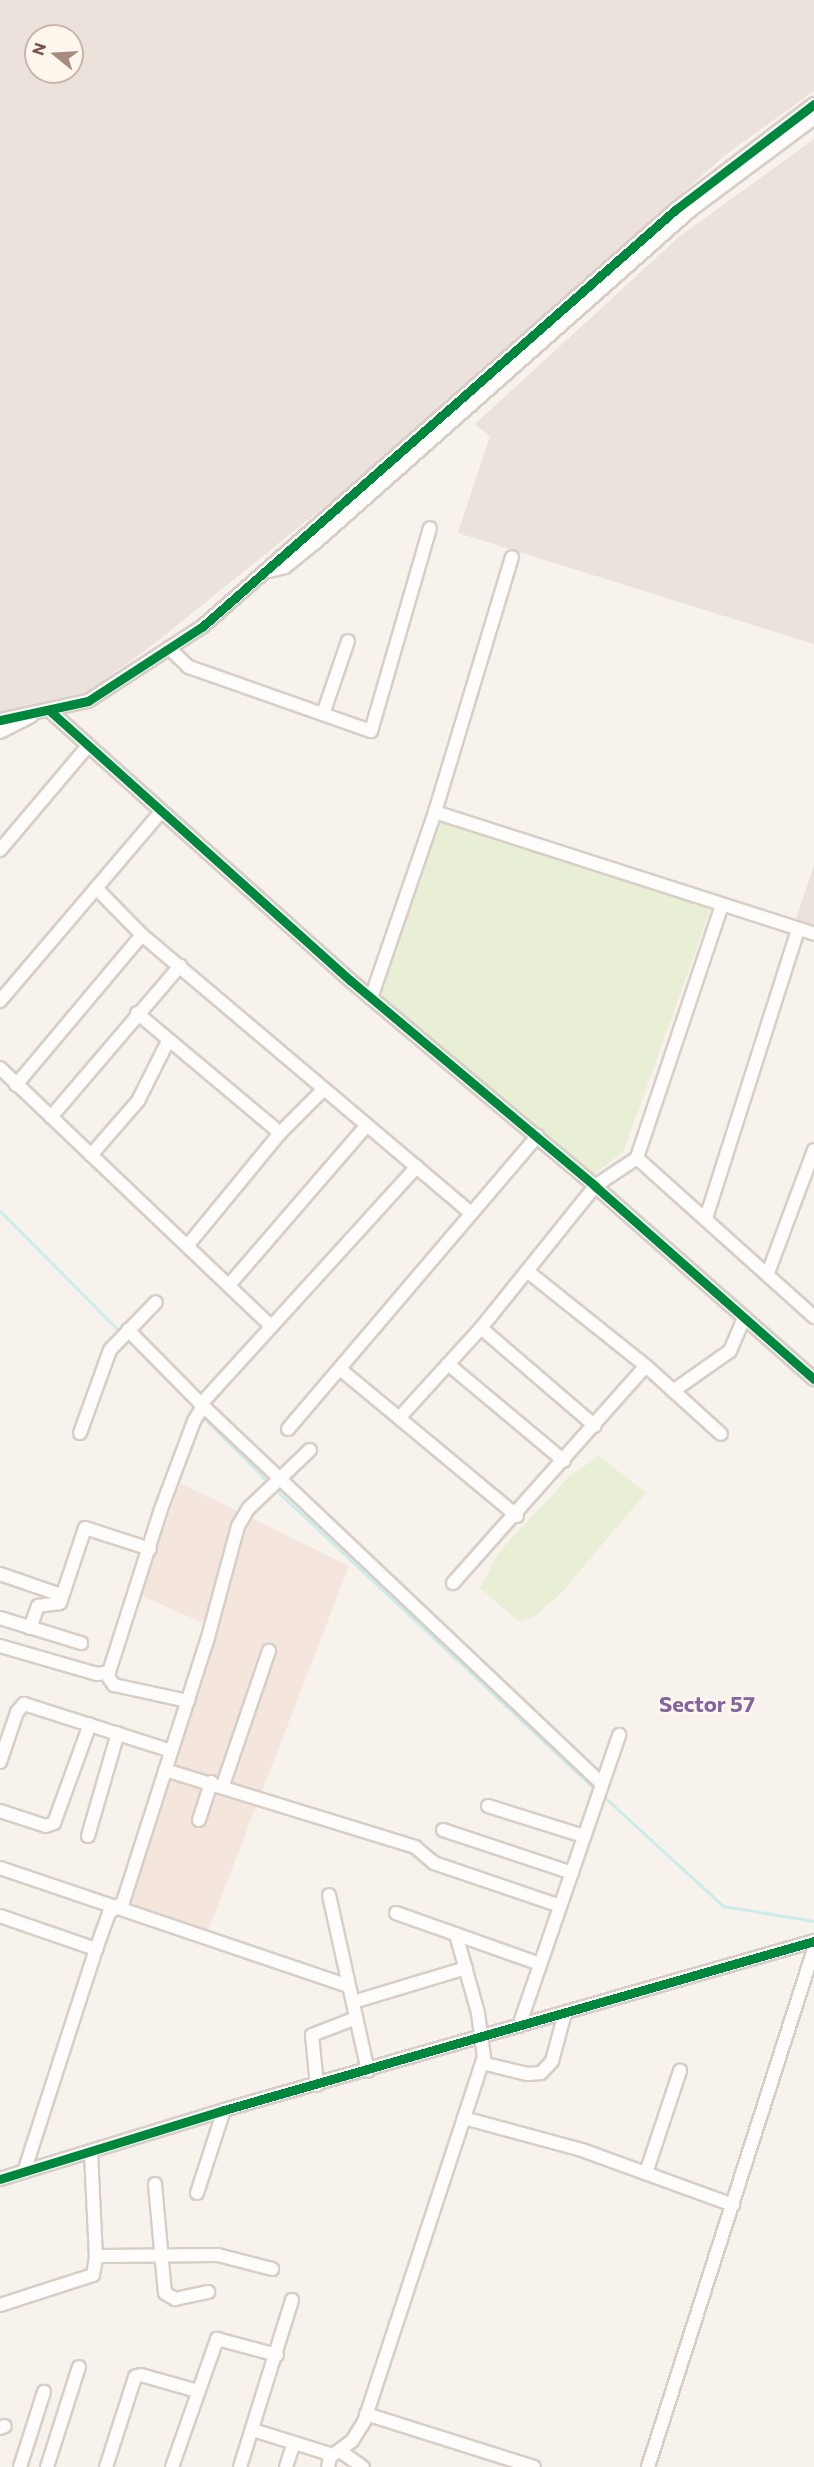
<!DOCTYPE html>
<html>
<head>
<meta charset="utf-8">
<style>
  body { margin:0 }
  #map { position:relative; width:814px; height:2467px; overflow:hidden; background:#f8f2ec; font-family:Commissioner,sans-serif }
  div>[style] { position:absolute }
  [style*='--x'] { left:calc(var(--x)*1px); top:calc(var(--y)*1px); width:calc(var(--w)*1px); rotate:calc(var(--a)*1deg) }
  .residential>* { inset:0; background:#f4e6dc }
  .industrial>* { inset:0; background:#ebe2dc }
  .green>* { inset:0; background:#e8efd5 }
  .stream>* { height:3px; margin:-1.5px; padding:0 1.5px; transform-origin:1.5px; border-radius:1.5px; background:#cceceb }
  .roads { filter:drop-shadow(2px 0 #d8cec8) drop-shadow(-2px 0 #d8cec8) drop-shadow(0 2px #d8cec8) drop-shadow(0 -2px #d8cec8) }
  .minor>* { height:12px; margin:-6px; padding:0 6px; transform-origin:6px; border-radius:6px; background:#fefdfc }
  .cycleway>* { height:9px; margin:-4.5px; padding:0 4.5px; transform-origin:4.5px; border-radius:4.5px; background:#00873e }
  span { translate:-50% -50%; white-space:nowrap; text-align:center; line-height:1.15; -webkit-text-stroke:4.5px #fff6ee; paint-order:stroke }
  .district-label { font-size:22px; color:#82649e; font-weight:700 }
  .north { position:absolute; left:24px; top:24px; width:60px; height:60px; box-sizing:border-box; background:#fff6ee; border:2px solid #cab5ac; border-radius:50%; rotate:288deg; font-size:16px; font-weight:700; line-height:24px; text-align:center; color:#7a5348 }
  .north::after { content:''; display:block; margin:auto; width:21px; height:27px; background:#a68b81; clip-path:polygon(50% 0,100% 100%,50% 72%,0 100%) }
</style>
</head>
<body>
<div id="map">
  <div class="residential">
    <div style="clip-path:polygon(180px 1483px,349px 1566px,208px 1931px,123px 1905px,214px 1628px,140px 1595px)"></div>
  </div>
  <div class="industrial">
    <div style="clip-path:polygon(evenodd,0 0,814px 0,814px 91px,724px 156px,370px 470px,150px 647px,86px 693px,0 715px,0 0,36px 36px,72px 36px,72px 72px,36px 72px,36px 36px)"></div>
    <div style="clip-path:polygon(814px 139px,814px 644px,458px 533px,490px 436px,475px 424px,680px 236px)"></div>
    <div style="clip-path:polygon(814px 865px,814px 925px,796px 919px)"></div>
  </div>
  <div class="green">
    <div style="clip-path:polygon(441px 821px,711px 908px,624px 1150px,594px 1175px,380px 997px)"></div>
    <div style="clip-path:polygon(599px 1456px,646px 1493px,561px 1593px,534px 1617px,518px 1621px,480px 1588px,499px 1552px,570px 1476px)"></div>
  </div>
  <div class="stream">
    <div style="--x:0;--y:1211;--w:172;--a:45.2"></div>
    <div style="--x:126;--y:1338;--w:101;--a:45.4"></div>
    <div style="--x:201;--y:1415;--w:99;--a:45"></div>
    <div style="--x:275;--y:1489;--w:441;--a:43.2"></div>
    <div style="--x:602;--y:1795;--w:164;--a:42.5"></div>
    <div style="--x:723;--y:1906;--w:92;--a:9.4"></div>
  </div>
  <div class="roads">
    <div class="minor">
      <div style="--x:269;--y:571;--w:16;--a:-14"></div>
      <div style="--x:285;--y:567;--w:40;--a:-39"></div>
      <div style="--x:316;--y:542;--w:502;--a:-41.53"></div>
      <div style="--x:692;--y:209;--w:152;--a:-36.7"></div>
      <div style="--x:169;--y:648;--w:28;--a:44"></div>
      <div style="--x:189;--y:667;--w:193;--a:19.4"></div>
      <div style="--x:371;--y:731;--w:211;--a:-73.8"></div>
      <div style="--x:50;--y:711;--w:404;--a:41.9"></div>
      <div style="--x:351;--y:981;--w:319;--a:40"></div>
      <div style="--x:595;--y:1186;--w:292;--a:41.4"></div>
      <div style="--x:323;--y:714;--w:77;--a:-71.1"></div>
      <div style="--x:0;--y:720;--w:90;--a:-12.2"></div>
      <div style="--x:88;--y:701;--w:137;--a:-33.1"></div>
      <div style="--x:203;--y:626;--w:629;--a:-41.39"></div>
      <div style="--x:675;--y:210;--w:175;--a:-37.3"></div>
      <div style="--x:0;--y:732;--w:35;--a:-27"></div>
      <div style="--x:435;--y:812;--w:398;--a:17.8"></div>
      <div style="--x:0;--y:850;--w:136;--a:-49.8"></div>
      <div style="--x:96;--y:888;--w:66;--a:45.6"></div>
      <div style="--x:142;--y:935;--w:431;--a:40.2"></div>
      <div style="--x:722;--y:905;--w:267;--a:108.6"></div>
      <div style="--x:637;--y:1158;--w:238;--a:41.9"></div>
      <div style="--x:371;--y:998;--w:197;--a:-71"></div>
      <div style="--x:435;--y:812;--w:266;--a:-73.2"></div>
      <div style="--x:0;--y:1001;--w:248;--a:-49.6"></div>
      <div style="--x:137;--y:1013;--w:187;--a:40"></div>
      <div style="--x:0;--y:1068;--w:373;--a:43.6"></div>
      <div style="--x:16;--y:1085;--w:196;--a:-50"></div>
      <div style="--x:51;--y:1117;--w:199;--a:-49.5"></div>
      <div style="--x:91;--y:1155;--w:72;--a:-49"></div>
      <div style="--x:138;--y:1101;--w:67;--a:-63.4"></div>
      <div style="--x:706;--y:1218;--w:303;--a:-72.3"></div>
      <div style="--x:188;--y:1245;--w:145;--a:-50.6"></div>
      <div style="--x:280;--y:1133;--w:61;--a:-45"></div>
      <div style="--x:527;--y:1271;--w:152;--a:38.6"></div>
      <div style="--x:646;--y:1366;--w:101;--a:42.2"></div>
      <div style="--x:768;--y:1273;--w:131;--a:-69.5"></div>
      <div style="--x:229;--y:1285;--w:211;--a:-49.2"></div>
      <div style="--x:481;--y:1328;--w:150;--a:40.7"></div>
      <div style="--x:128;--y:1330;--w:104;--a:45.4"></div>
      <div style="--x:201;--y:1404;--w:552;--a:43.46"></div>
      <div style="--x:448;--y:1364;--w:151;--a:39.9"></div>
      <div style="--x:340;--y:1369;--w:230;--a:39.7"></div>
      <div style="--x:673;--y:1391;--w:70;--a:-35.1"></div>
      <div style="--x:730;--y:1351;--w:36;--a:-67"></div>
      <div style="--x:201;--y:1404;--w:321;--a:-47.7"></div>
      <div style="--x:400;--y:1417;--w:120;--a:-47.7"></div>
      <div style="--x:481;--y:1328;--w:182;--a:-51.2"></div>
      <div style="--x:595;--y:1186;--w:50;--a:-33.7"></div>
      <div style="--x:288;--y:1429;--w:385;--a:-49.6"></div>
      <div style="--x:80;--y:1433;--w:88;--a:-70.1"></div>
      <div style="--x:110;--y:1350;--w:66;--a:-46.2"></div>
      <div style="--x:0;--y:1574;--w:65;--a:19"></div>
      <div style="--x:453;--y:1583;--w:290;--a:-48.4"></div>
      <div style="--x:0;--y:1618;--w:85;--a:17.2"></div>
      <div style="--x:30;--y:1628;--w:23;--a:-70"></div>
      <div style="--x:38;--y:1606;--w:22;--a:-8"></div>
      <div style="--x:60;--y:1603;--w:79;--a:-71.6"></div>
      <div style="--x:85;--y:1528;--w:68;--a:17.9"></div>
      <div style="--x:0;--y:1646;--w:101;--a:16.1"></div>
      <div style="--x:97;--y:1674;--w:12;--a:-9"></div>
      <div style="--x:109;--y:1672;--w:171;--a:-72.3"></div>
      <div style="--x:161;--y:1509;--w:94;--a:-69.4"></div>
      <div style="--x:194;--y:1421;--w:17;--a:-59"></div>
      <div style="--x:106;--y:1674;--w:14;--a:54"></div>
      <div style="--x:114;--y:1685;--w:76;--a:12.2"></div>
      <div style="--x:0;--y:1762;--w:53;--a:-71.2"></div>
      <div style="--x:17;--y:1712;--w:11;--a:-49"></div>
      <div style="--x:24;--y:1704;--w:154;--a:17.7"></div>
      <div style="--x:165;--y:1770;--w:262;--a:17.1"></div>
      <div style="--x:415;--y:1847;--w:25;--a:40"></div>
      <div style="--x:434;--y:1863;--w:133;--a:18.8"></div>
      <div style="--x:223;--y:1785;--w:142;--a:-71.1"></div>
      <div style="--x:488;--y:1806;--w:101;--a:17.4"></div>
      <div style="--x:0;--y:1811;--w:48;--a:18.1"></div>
      <div style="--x:46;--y:1826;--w:9;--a:-21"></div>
      <div style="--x:54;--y:1823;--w:105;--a:-70"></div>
      <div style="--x:199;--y:1820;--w:40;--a:-72"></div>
      <div style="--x:443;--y:1830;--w:136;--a:18.4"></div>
      <div style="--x:88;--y:1836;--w:107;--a:-73.8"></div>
      <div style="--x:0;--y:1868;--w:368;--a:18.7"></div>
      <div style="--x:329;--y:1895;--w:180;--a:77.5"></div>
      <div style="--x:396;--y:1913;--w:153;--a:19.5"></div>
      <div style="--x:0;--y:1916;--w:102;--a:19"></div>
      <div style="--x:353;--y:2002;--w:118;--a:-16.7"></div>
      <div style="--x:519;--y:2026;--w:308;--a:-71"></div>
      <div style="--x:482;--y:2063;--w:46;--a:13.7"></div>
      <div style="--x:527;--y:2074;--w:14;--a:-4"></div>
      <div style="--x:541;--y:2073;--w:16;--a:-47"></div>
      <div style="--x:552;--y:2061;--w:50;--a:-74.8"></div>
      <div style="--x:317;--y:2085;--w:50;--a:-95.7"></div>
      <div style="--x:312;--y:2035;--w:47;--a:-21.1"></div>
      <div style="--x:464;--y:2118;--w:122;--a:15.2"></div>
      <div style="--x:582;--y:2150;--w:161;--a:20"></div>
      <div style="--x:91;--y:2152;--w:106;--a:87.3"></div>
      <div style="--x:24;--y:2172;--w:234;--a:-72.1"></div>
      <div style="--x:96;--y:1949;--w:38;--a:-70"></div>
      <div style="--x:109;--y:1913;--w:18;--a:-38"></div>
      <div style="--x:123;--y:1902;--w:274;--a:-72.2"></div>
      <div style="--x:207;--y:1641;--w:119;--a:-74.9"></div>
      <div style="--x:238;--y:1526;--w:21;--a:-59"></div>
      <div style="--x:249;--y:1508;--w:84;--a:-43.6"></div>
      <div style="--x:646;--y:2173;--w:108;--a:-71.6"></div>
      <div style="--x:0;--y:2179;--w:234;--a:-17.1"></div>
      <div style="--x:224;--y:2110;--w:614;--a:-15.98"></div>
      <div style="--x:155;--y:2184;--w:109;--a:84.8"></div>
      <div style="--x:165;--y:2293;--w:12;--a:31"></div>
      <div style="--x:175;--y:2299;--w:34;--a:-12"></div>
      <div style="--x:197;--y:2193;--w:87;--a:-72"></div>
      <div style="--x:0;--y:2305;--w:98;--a:-17.9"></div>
      <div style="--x:93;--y:2275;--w:17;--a:-80"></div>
      <div style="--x:96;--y:2258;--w:6;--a:-18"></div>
      <div style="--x:102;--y:2256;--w:116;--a:-0.5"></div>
      <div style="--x:218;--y:2255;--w:56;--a:14.5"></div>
      <div style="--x:366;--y:2414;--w:176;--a:17.5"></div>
      <div style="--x:0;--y:2428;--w:5;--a:-22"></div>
      <div style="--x:253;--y:2430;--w:77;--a:17.3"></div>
      <div style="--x:327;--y:2453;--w:5;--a:53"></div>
      <div style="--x:330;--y:2457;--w:10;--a:101"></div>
      <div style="--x:340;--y:2451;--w:28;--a:35"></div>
      <div style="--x:330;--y:2457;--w:27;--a:-36"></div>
      <div style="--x:352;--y:2441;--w:22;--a:-58"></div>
      <div style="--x:364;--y:2422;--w:384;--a:-71.8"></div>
      <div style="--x:484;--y:2057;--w:44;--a:-97.8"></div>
      <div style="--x:478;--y:2013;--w:82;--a:-105.6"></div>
      <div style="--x:20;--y:2467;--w:79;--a:-72.3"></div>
      <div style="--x:47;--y:2467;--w:105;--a:-72.3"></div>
      <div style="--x:106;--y:2467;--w:95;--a:-72.1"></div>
      <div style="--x:135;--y:2377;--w:6;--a:-18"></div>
      <div style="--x:141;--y:2375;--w:58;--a:15.9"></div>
      <div style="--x:172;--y:2467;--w:136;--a:-70.6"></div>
      <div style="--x:217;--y:2339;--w:62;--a:14.9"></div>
      <div style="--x:240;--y:2467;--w:175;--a:-72.7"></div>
      <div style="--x:286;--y:2467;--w:25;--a:-72"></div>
      <div style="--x:648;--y:2467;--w:544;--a:-72.23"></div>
    </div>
  </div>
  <div class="cycleway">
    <div style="--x:50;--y:711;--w:404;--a:41.9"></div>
    <div style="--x:351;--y:981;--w:319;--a:40"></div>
    <div style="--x:595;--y:1186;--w:292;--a:41.4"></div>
    <div style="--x:0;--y:720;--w:90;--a:-12.2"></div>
    <div style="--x:88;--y:701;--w:137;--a:-33.1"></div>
    <div style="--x:203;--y:626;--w:629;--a:-41.39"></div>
    <div style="--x:675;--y:210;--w:175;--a:-37.3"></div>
    <div style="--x:0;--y:2179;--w:234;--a:-17.1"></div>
    <div style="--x:224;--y:2110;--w:614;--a:-15.98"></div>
  </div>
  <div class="district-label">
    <span style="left:707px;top:1704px">Sector 57</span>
  </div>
  <div class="north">N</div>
</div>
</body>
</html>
